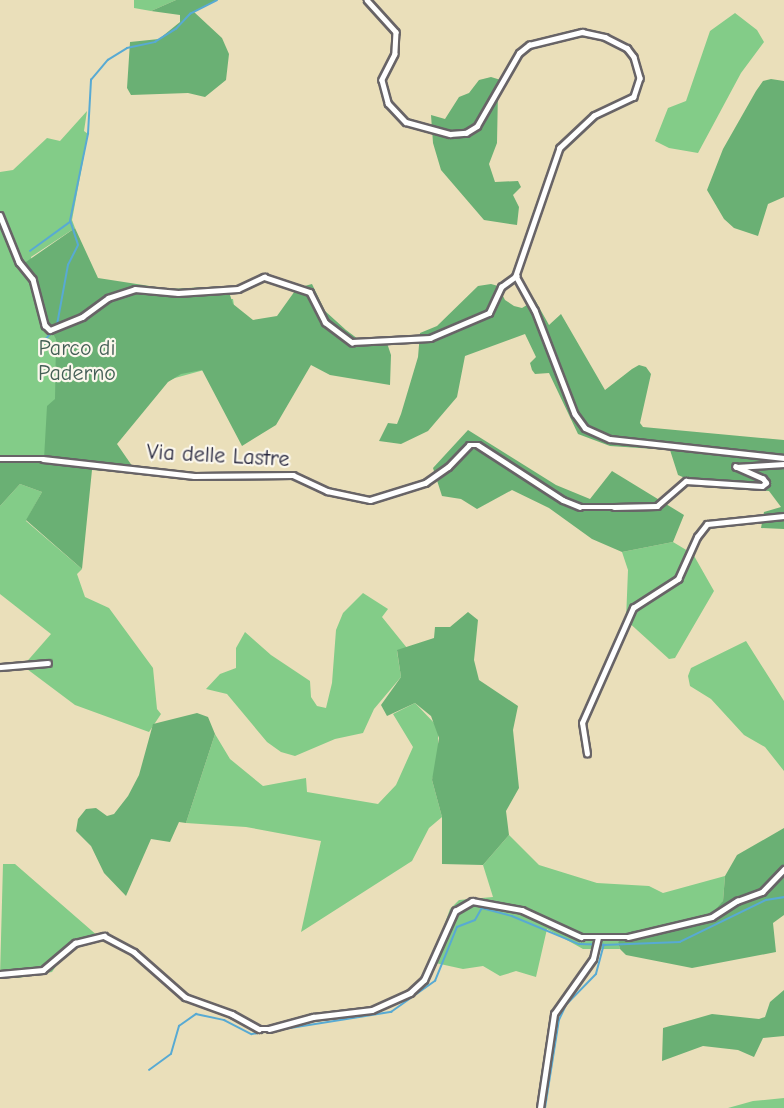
<!DOCTYPE html>
<html>
<head>
<meta charset="utf-8">
<style>
  body { margin:0 }
  #map { position:relative; width:784px; height:1108px; overflow:hidden; background:#eadfba; font-family:"Comic Neue",sans-serif }
  div>[style] { position:absolute }
  [style*='--x'] { left:calc(var(--x)*1px); top:calc(var(--y)*1px); width:calc(var(--w)*1px); rotate:calc(var(--a)*1deg) }
  .green>* { inset:0; background:#83cc88 }
  .forest>* { inset:0; background:#6ab074 }
  .stream>* { height:1.5px; margin:-0.75px; padding:0 0.75px; transform-origin:0.75px; border-radius:0.75px; background:#58aad3 }
  .roads { filter:drop-shadow(2px 0 #686467) drop-shadow(-2px 0 #686467) drop-shadow(0 2px #686467) drop-shadow(0 -2px #686467) }
  .minor>* { height:4.5px; margin:-2.25px; padding:0 2.25px; transform-origin:2.25px; border-radius:2.25px; background:#fff }
  span { translate:-50% -50%; white-space:nowrap; text-align:center; line-height:1.15; -webkit-text-stroke:4.5px #fbf7ec; paint-order:stroke }
  .park-label { font-size:22px; color:#445e56 }
  .street-label { font-size:22px; color:#22223b }
</style>
</head>
<body>
<div id="map">
  <div class="green">
    <div style="clip-path:polygon(134px 0,176px 0,151px 11px,134px 8px)"></div>
    <div style="clip-path:polygon(735px 13px,757px 30px,764px 42px,741px 73px,698px 153px,669px 148px,655px 141px,668px 108px,686px 101px,710px 31px)"></div>
    <div style="clip-path:polygon(87px 111px,84px 131px,88px 134px,72px 220px,75px 228px,31px 257px,43px 316px,136px 365px,221px 299px,233px 299px,240px 343px,204px 370px,175px 378px,66px 428px,44px 459px,0 455px,0 172px,13px 170px,47px 138px,60px 141px)"></div>
    <div style="clip-path:polygon(20px 484px,42px 492px,26px 521px,82px 569px,77px 574px,85px 597px,109px 608px,153px 668px,157px 709px,161px 714px,149px 732px,75px 705px,23px 666px,51px 634px,0 594px,0 506px)"></div>
    <div style="clip-path:polygon(673px 542px,693px 554px,714px 591px,675px 658px,669px 659px,626px 620px,628px 570px,622px 552px)"></div>
    <div style="clip-path:polygon(363px 593px,388px 609px,382px 617px,407px 648px,397px 651px,401px 677px,374px 709px,363px 733px,335px 739px,295px 756px,281px 752px,267px 742px,227px 694px,206px 689px,220px 674px,236px 668px,236px 648px,245px 632px,271px 655px,310px 681px,311px 697px,317px 706px,326px 708px,332px 683px,336px 630px,343px 613px)"></div>
    <div style="clip-path:polygon(746px 641px,784px 701px,784px 771px,765px 747px,744px 735px,711px 699px,690px 686px,688px 676px,691px 668px)"></div>
    <div style="clip-path:polygon(415px 703px,438px 727px,438px 761px,432px 780px,442px 817px,429px 828px,412px 861px,301px 932px,321px 841px,246px 827px,186px 823px,215px 734px,230px 759px,263px 786px,306px 778px,307px 792px,378px 804px,396px 785px,413px 747px,393px 714px)"></div>
    <div style="clip-path:polygon(509px 835px,539px 865px,597px 883px,649px 886px,663px 893px,725px 876px,723px 901px,720px 909px,700px 921px,618px 942px,620px 949px,583px 949px,547px 929px,536px 977px,516px 971px,500px 976px,483px 966px,463px 969px,431px 962px,450px 909px,459px 900px,493px 897px,483px 865px)"></div>
    <div style="clip-path:polygon(3px 864px,15px 864px,99px 937px,84px 941px,63px 956px,52px 972px,18px 978px,0 976px)"></div>
    <div style="clip-path:polygon(784px 1098px,784px 1108px,728px 1108px,753px 1101px)"></div>
  </div>
  <div class="forest">
    <div style="clip-path:polygon(176px 0,217px 0,194px 12px,222px 38px,229px 54px,226px 80px,205px 97px,188px 93px,131px 95px,127px 88px,130px 42px,159px 39px,180px 22px,180px 15px,151px 11px)"></div>
    <div style="clip-path:polygon(491px 77px,504px 81px,498px 91px,497px 143px,489px 164px,495px 182px,518px 181px,521px 187px,513px 195px,519px 207px,517px 225px,484px 220px,441px 170px,433px 143px,431px 115px,445px 119px,459px 97px,469px 93px,479px 80px)"></div>
    <div style="clip-path:polygon(771px 79px,784px 81px,784px 197px,768px 204px,758px 236px,734px 228px,724px 219px,707px 190px,723px 149px,756px 91px,763px 81px)"></div>
    <div style="clip-path:polygon(75px 228px,98px 278px,169px 289px,227px 286px,233px 304px,253px 320px,277px 316px,297px 288px,312px 284px,325px 311px,346px 330px,358px 339px,385px 337px,391px 355px,390px 385px,330px 375px,311px 365px,276px 425px,242px 446px,202px 370px,181px 374px,168px 382px,117px 444px,137px 473px,92px 470px,82px 569px,26px 520px,42px 492px,20px 484px,0 506px,0 455px,44px 459px,47px 406px,55px 399px,56px 339px,43px 316px,38px 290px,23px 264px)"></div>
    <div style="clip-path:polygon(491px 284px,498px 286px,505px 300px,514px 306px,522px 308px,535px 300px,549px 325px,561px 314px,605px 390px,632px 369px,639px 365px,646px 367px,651px 374px,640px 423px,643px 427px,784px 440px,784px 529px,761px 528px,764px 512px,781px 507px,769px 491px,706px 487px,678px 475px,670px 450px,610px 446px,578px 434px,549px 373px,535px 374px,532px 370px,530px 363px,536px 357px,525px 334px,465px 356px,457px 397px,428px 431px,401px 444px,379px 441px,388px 423px,397px 424px,401px 414px,418px 357px,420px 333px,437px 326px,478px 286px)"></div>
    <div style="clip-path:polygon(468px 430px,556px 485px,590px 499px,612px 471px,684px 515px,673px 542px,622px 552px,592px 539px,549px 508px,512px 490px,477px 509px,461px 499px,442px 496px,433px 468px)"></div>
    <div style="clip-path:polygon(468px 612px,478px 620px,474px 660px,479px 680px,518px 706px,513px 730px,519px 788px,506px 811px,509px 835px,483px 865px,442px 864px,442px 817px,432px 780px,439px 738px,431px 716px,415px 703px,387px 716px,381px 705px,401px 677px,397px 650px,434px 638px,435px 627px,450px 627px)"></div>
    <div style="clip-path:polygon(197px 713px,208px 717px,215px 734px,186px 823px,179px 822px,170px 842px,151px 839px,126px 896px,104px 873px,91px 846px,76px 831px,78px 819px,86px 809px,96px 808px,107px 816px,114px 814px,128px 796px,139px 775px,153px 724px)"></div>
    <div style="clip-path:polygon(784px 828px,784px 915px,773px 923px,776px 952px,692px 968px,626px 955px,620px 949px,618px 942px,632px 931px,689px 925px,710px 916px,723px 901px,725px 876px,737px 855px)"></div>
    <div style="clip-path:polygon(784px 990px,784px 1036px,763px 1038px,754px 1057px,738px 1050px,703px 1046px,662px 1061px,663px 1028px,712px 1014px,759px 1019px,765px 1017px,770px 1002px)"></div>
  </div>
  <div class="stream">
    <div style="--x:30;--y:251;--w:49;--a:-35.9"></div>
    <div style="--x:57;--y:325;--w:61;--a:-79.6"></div>
    <div style="--x:68;--y:265;--w:22;--a:-63"></div>
    <div style="--x:78;--y:245;--w:25;--a:-108"></div>
    <div style="--x:70;--y:221;--w:89;--a:-78.3"></div>
    <div style="--x:88;--y:134;--w:54;--a:-86.8"></div>
    <div style="--x:91;--y:80;--w:26;--a:-50"></div>
    <div style="--x:108;--y:60;--w:22;--a:-32"></div>
    <div style="--x:127;--y:48;--w:29;--a:-12"></div>
    <div style="--x:155;--y:42;--w:25;--a:-32"></div>
    <div style="--x:176;--y:29;--w:21;--a:-47"></div>
    <div style="--x:190;--y:14;--w:30;--a:-27"></div>
    <div style="--x:47;--y:349;--w:10;--a:-96"></div>
    <div style="--x:46;--y:339;--w:11;--a:-49"></div>
    <div style="--x:149;--y:1070;--w:27;--a:-36"></div>
    <div style="--x:171;--y:1054;--w:29;--a:-74"></div>
    <div style="--x:179;--y:1026;--w:21;--a:-35"></div>
    <div style="--x:196;--y:1014;--w:29;--a:12"></div>
    <div style="--x:224;--y:1020;--w:31;--a:27"></div>
    <div style="--x:252;--y:1034;--w:141;--a:-9"></div>
    <div style="--x:391;--y:1012;--w:54;--a:-35.2"></div>
    <div style="--x:435;--y:981;--w:58;--a:-67.8"></div>
    <div style="--x:457;--y:927;--w:19;--a:-21"></div>
    <div style="--x:475;--y:920;--w:14;--a:-60"></div>
    <div style="--x:482;--y:908;--w:31;--a:15"></div>
    <div style="--x:512;--y:916;--w:73;--a:22.7"></div>
    <div style="--x:579;--y:944;--w:24;--a:2"></div>
    <div style="--x:603;--y:945;--w:77;--a:-2.2"></div>
    <div style="--x:680;--y:942;--w:96;--a:-26"></div>
    <div style="--x:766;--y:900;--w:18;--a:-9"></div>
    <div style="--x:545;--y:1108;--w:89;--a:-81"></div>
    <div style="--x:559;--y:1020;--w:17;--a:-65"></div>
    <div style="--x:566;--y:1005;--w:43;--a:-45.9"></div>
    <div style="--x:596;--y:974;--w:30;--a:-75"></div>
  </div>
  <div class="roads">
    <div class="minor">
      <div style="--x:367;--y:0;--w:43;--a:47.8"></div>
      <div style="--x:396;--y:32;--w:22;--a:93"></div>
      <div style="--x:395;--y:54;--w:29;--a:117"></div>
      <div style="--x:382;--y:80;--w:24;--a:75"></div>
      <div style="--x:388;--y:103;--w:26;--a:47"></div>
      <div style="--x:406;--y:122;--w:46;--a:15.3"></div>
      <div style="--x:450;--y:134;--w:16;--a:-4"></div>
      <div style="--x:466;--y:133;--w:13;--a:-32"></div>
      <div style="--x:477;--y:126;--w:84;--a:-60.1"></div>
      <div style="--x:519;--y:53;--w:13;--a:-39"></div>
      <div style="--x:529;--y:45;--w:55;--a:-13.8"></div>
      <div style="--x:582;--y:32;--w:24;--a:12"></div>
      <div style="--x:605;--y:37;--w:25;--a:27"></div>
      <div style="--x:627;--y:48;--w:11;--a:52"></div>
      <div style="--x:634;--y:57;--w:22;--a:74"></div>
      <div style="--x:640;--y:78;--w:20;--a:108"></div>
      <div style="--x:634;--y:97;--w:44;--a:154.6"></div>
      <div style="--x:594;--y:116;--w:47;--a:136.7"></div>
      <div style="--x:560;--y:148;--w:135;--a:109"></div>
      <div style="--x:0;--y:215;--w:51;--a:68"></div>
      <div style="--x:19;--y:262;--w:22;--a:51"></div>
      <div style="--x:33;--y:279;--w:48;--a:75.4"></div>
      <div style="--x:45;--y:325;--w:7;--a:45"></div>
      <div style="--x:50;--y:330;--w:35;--a:-22"></div>
      <div style="--x:82;--y:317;--w:32;--a:-36"></div>
      <div style="--x:108;--y:298;--w:28;--a:-18"></div>
      <div style="--x:135;--y:289;--w:43;--a:5.3"></div>
      <div style="--x:178;--y:293;--w:60;--a:-3.8"></div>
      <div style="--x:238;--y:289;--w:29;--a:-25"></div>
      <div style="--x:264;--y:277;--w:48;--a:18.1"></div>
      <div style="--x:310;--y:292;--w:34;--a:63"></div>
      <div style="--x:325;--y:322;--w:34;--a:37"></div>
      <div style="--x:352;--y:342;--w:78;--a:-2.9"></div>
      <div style="--x:430;--y:338;--w:64;--a:-23"></div>
      <div style="--x:489;--y:313;--w:29;--a:-65"></div>
      <div style="--x:501;--y:287;--w:19;--a:-36"></div>
      <div style="--x:516;--y:276;--w:39;--a:61"></div>
      <div style="--x:535;--y:310;--w:111;--a:69"></div>
      <div style="--x:575;--y:414;--w:17;--a:54"></div>
      <div style="--x:585;--y:428;--w:27;--a:24"></div>
      <div style="--x:610;--y:439;--w:175;--a:6.2"></div>
      <div style="--x:0;--y:459;--w:43;--a:0"></div>
      <div style="--x:43;--y:459;--w:152;--a:6.4"></div>
      <div style="--x:194;--y:476;--w:99;--a:-0.6"></div>
      <div style="--x:293;--y:475;--w:38;--a:25"></div>
      <div style="--x:327;--y:491;--w:44;--a:11.8"></div>
      <div style="--x:370;--y:500;--w:58;--a:-17.2"></div>
      <div style="--x:425;--y:483;--w:28;--a:-35"></div>
      <div style="--x:448;--y:467;--w:30;--a:-46"></div>
      <div style="--x:469;--y:445;--w:9;--a:0"></div>
      <div style="--x:478;--y:445;--w:101;--a:32.9"></div>
      <div style="--x:563;--y:500;--w:18;--a:22"></div>
      <div style="--x:580;--y:507;--w:34;--a:0"></div>
      <div style="--x:614;--y:507;--w:43;--a:-1.3"></div>
      <div style="--x:657;--y:506;--w:38;--a:-41"></div>
      <div style="--x:686;--y:481;--w:76;--a:3.8"></div>
      <div style="--x:762;--y:486;--w:5;--a:-37"></div>
      <div style="--x:766;--y:483;--w:5;--a:-127"></div>
      <div style="--x:763;--y:479;--w:30;--a:-156"></div>
      <div style="--x:736;--y:467;--w:48;--a:-3.6"></div>
      <div style="--x:0;--y:667;--w:48;--a:-4.8"></div>
      <div style="--x:587;--y:754;--w:31;--a:-99"></div>
      <div style="--x:582;--y:723;--w:126;--a:-66.1"></div>
      <div style="--x:633;--y:608;--w:54;--a:-32.8"></div>
      <div style="--x:678;--y:579;--w:46;--a:-65.7"></div>
      <div style="--x:697;--y:537;--w:16;--a:-52"></div>
      <div style="--x:707;--y:524;--w:77;--a:-5.9"></div>
      <div style="--x:0;--y:974;--w:43;--a:-5.3"></div>
      <div style="--x:43;--y:970;--w:42;--a:-40.2"></div>
      <div style="--x:75;--y:943;--w:30;--a:-14"></div>
      <div style="--x:104;--y:936;--w:34;--a:28"></div>
      <div style="--x:134;--y:952;--w:68;--a:41.4"></div>
      <div style="--x:185;--y:997;--w:50;--a:19.9"></div>
      <div style="--x:232;--y:1014;--w:31;--a:29"></div>
      <div style="--x:259;--y:1029;--w:10;--a:0"></div>
      <div style="--x:269;--y:1029;--w:46;--a:-15.3"></div>
      <div style="--x:313;--y:1017;--w:59;--a:-6.8"></div>
      <div style="--x:372;--y:1010;--w:42;--a:-24.1"></div>
      <div style="--x:410;--y:993;--w:19;--a:-43"></div>
      <div style="--x:424;--y:980;--w:76;--a:-65.8"></div>
      <div style="--x:455;--y:911;--w:20;--a:-30"></div>
      <div style="--x:472;--y:901;--w:51;--a:10.2"></div>
      <div style="--x:522;--y:910;--w:65;--a:24.6"></div>
      <div style="--x:581;--y:937;--w:47;--a:0"></div>
      <div style="--x:628;--y:937;--w:86;--a:-13.4"></div>
      <div style="--x:712;--y:917;--w:30;--a:-33"></div>
      <div style="--x:737;--y:901;--w:27;--a:-20"></div>
      <div style="--x:762;--y:892;--w:32;--a:-46"></div>
      <div style="--x:540;--y:1108;--w:95;--a:-81.5"></div>
      <div style="--x:554;--y:1014;--w:67;--a:-54.7"></div>
      <div style="--x:593;--y:959;--w:22;--a:-77"></div>
    </div>
  </div>
  <div class="park-label">
    <span style="left:77px;top:361px">Parco di<br>Paderno</span>
  </div>
  <div class="street-label">
    <span style="left:218px;top:456px;rotate:3deg">Via delle Lastre</span>
  </div>
</div>
</body>
</html>
